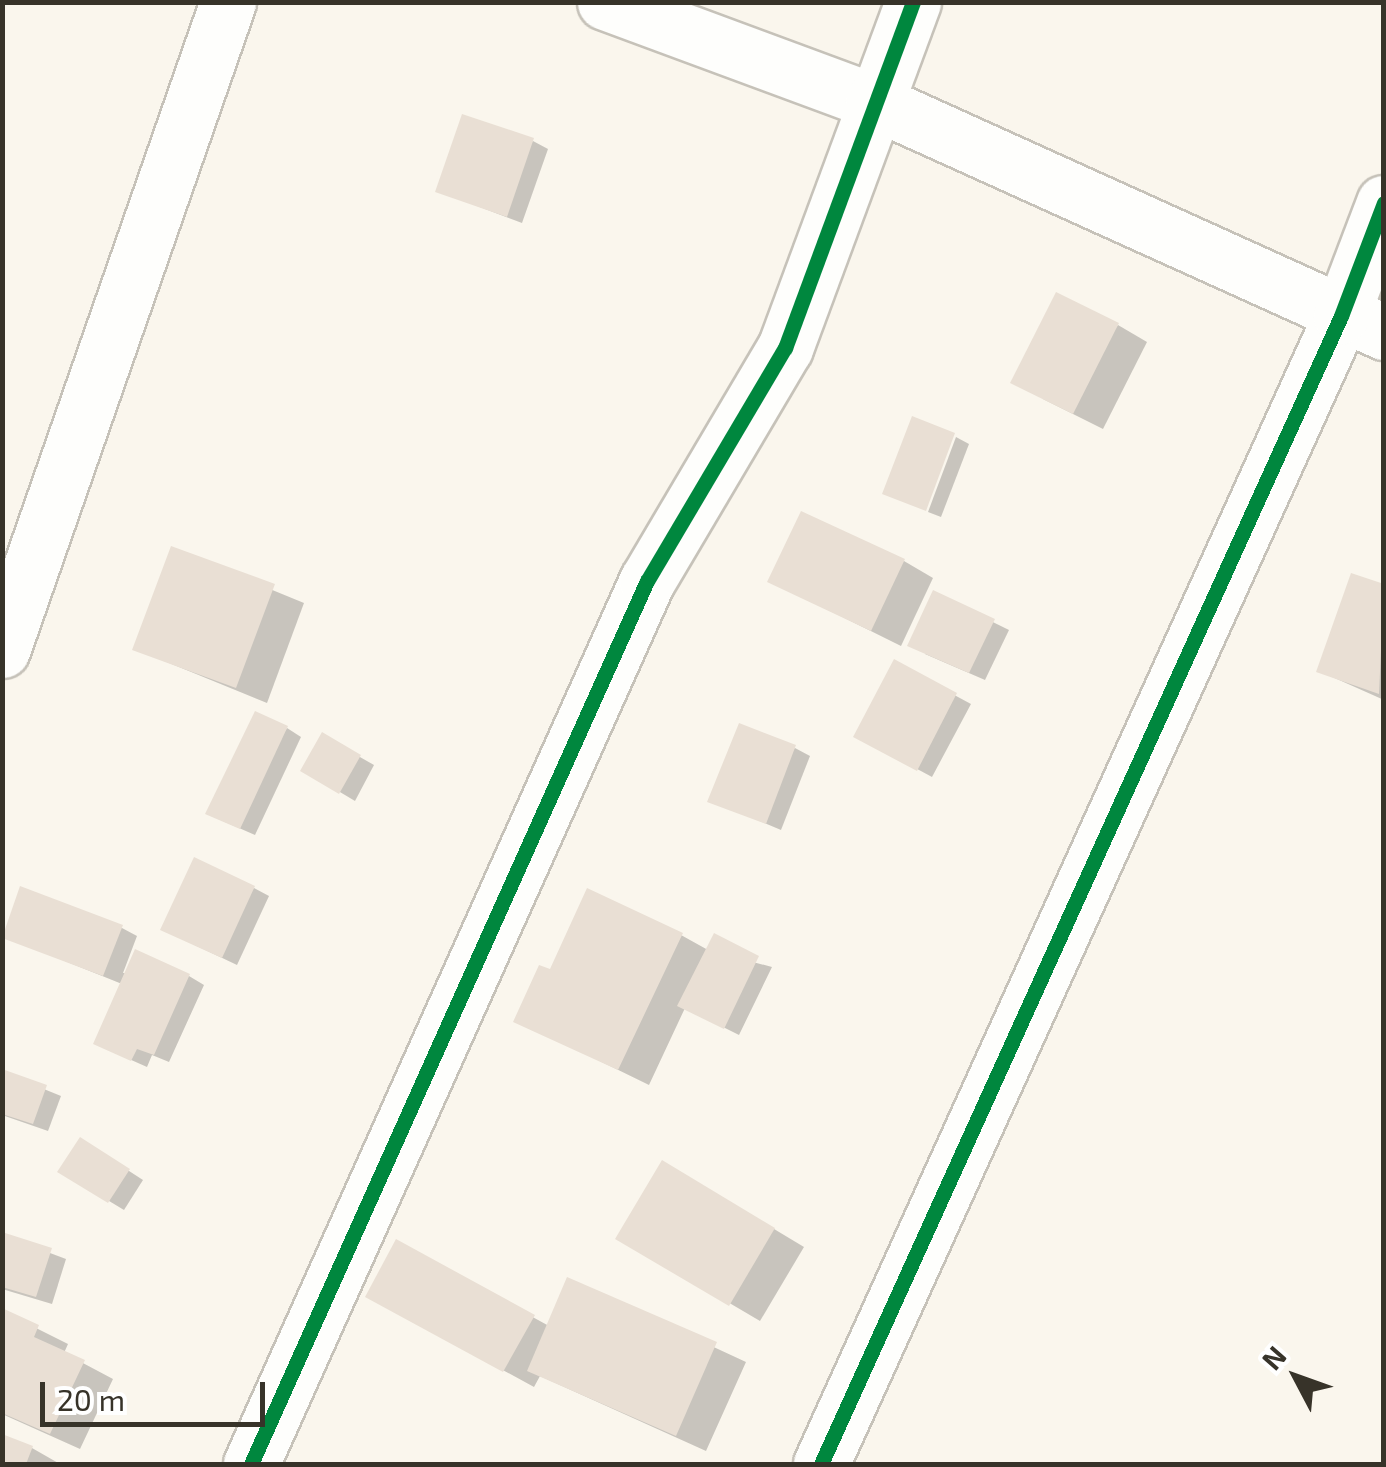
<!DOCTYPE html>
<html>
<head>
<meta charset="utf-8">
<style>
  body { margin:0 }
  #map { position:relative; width:1386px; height:1467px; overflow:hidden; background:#faf6ed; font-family:"Exo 2",sans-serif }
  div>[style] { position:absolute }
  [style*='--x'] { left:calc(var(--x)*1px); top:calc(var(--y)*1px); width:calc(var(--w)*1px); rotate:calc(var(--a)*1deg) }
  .shadow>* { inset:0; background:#0003 }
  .building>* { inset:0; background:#e9dfd4 }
  .roads { filter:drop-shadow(2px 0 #c6c2b9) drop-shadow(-2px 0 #c6c2b9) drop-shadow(0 2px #c6c2b9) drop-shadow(0 -2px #c6c2b9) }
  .minor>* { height:55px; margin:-27.5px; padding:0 27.5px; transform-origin:27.5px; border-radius:27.5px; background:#fefefc }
  .cycleway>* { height:15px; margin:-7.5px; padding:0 7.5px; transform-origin:7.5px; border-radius:7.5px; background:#00873e }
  span { translate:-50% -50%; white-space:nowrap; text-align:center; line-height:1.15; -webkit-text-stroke:8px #fff; paint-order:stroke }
  .frame { position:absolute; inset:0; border:5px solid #373329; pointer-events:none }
  .north { position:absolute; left:1246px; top:1327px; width:100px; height:100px; -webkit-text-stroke:8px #fff; paint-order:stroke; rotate:311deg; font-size:28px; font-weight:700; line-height:40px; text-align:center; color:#373329 }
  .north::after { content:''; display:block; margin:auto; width:35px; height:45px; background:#373329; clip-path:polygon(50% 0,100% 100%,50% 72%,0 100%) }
  .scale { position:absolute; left:40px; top:1382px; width:225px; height:45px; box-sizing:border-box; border:5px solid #373329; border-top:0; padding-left:12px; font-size:30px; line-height:35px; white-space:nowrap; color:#373329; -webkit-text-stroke:8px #fff; paint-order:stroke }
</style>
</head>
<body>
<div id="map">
  <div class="shadow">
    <div style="clip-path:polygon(533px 141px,548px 149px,522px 223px,438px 191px)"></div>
    <div style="clip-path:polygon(1118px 325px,1147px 342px,1103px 429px,1043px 399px)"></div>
    <div style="clip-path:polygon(956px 437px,969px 444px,941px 517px,928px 512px)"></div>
    <div style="clip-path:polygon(172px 549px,304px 603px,267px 703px,135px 649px)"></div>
    <div style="clip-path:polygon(904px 561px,933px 578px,901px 646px,770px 581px)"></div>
    <div style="clip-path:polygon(1384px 587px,1384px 700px,1319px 671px)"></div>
    <div style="clip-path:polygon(934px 593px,1009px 630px,985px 680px,925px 654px)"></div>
    <div style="clip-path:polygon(895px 663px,971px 704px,932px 777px,856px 736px)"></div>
    <div style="clip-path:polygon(287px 728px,301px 737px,255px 835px,223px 821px)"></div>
    <div style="clip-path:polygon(323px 736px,374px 765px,355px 801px,303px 770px)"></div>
    <div style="clip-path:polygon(795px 748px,810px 756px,781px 830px,710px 800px)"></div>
    <div style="clip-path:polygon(254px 888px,269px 896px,237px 965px,178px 937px)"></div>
    <div style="clip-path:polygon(122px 928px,137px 936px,123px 973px,189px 976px,204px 985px,169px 1062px,152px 1055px,147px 1067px,111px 1051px,122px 984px,3px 936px)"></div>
    <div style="clip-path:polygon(681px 935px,708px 950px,772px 967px,739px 1035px,685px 1008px,649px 1085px,516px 1020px)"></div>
    <div style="clip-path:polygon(2px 1072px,61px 1096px,48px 1131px,2px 1115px)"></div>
    <div style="clip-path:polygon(95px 1149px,143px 1180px,124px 1210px,61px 1172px)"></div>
    <div style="clip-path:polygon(693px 1180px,804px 1247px,760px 1321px,619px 1238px)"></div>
    <div style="clip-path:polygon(2px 1235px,66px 1259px,52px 1304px,2px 1289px)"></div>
    <div style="clip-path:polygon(397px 1243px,549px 1326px,569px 1280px,746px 1362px,706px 1451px,540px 1376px,534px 1387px,398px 1313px)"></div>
    <div style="clip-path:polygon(2px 1311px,68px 1344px,64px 1353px,113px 1379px,80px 1449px,2px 1414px)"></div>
    <div style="clip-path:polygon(2px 1437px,32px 1448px,60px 1464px,2px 1464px)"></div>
  </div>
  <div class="building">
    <div style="clip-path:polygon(462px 114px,534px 138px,507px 217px,435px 192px)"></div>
    <div style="clip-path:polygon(1056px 292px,1119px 323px,1073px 414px,1010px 383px)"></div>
    <div style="clip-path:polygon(912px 416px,955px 433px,926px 511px,882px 494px)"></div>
    <div style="clip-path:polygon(801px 511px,905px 559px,871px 631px,767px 582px)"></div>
    <div style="clip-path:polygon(171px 546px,275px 584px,236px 688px,132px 650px)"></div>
    <div style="clip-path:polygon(1351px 573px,1384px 584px,1379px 694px,1316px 672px)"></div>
    <div style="clip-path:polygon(933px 590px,995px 619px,969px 673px,907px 646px)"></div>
    <div style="clip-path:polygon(894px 659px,957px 693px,917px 771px,853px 737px)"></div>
    <div style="clip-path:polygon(255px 711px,288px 726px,240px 829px,205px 814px)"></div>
    <div style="clip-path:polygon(739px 723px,796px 745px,766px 824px,707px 802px)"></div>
    <div style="clip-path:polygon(322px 732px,361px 755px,339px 794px,300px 771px)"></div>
    <div style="clip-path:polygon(194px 857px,255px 886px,222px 958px,160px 930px)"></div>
    <div style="clip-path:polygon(20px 886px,123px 925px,103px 976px,2px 938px)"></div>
    <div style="clip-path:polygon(587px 888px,683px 933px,618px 1070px,513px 1022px,539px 965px,550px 969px)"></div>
    <div style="clip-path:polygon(714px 933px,759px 956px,724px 1029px,677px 1006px)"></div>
    <div style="clip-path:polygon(135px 949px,190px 974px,154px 1055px,137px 1049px,131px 1061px,93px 1044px)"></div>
    <div style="clip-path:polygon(2px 1069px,47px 1085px,33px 1124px,2px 1114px)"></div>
    <div style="clip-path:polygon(80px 1137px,130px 1169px,108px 1203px,57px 1172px)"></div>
    <div style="clip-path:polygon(662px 1160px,775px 1228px,729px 1306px,615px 1239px)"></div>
    <div style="clip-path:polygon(2px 1232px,52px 1248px,36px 1297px,2px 1287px)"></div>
    <div style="clip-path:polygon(396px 1239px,535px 1315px,503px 1372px,365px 1297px)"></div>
    <div style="clip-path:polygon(567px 1277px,717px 1342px,676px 1436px,527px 1371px)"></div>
    <div style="clip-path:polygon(2px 1308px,39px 1325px,34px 1337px,85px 1360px,50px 1434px,2px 1413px)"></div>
    <div style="clip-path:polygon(2px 1434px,33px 1446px,26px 1464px,2px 1464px)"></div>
  </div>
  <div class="roads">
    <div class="minor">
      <div style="--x:605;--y:2;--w:286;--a:20.3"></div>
      <div style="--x:873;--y:101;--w:561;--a:24.33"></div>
      <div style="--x:2;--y:650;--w:686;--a:-70.77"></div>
      <div style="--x:251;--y:1464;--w:968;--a:-65.85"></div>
      <div style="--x:647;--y:581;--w:271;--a:-59.4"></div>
      <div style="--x:785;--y:348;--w:369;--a:-69.7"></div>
      <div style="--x:821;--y:1464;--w:1260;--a:-65.63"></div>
      <div style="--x:1341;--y:316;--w:121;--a:-69.2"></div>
    </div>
  </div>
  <div class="cycleway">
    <div style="--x:251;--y:1464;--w:968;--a:-65.85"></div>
    <div style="--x:647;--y:581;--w:271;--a:-59.4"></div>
    <div style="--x:785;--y:348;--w:369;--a:-69.7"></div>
    <div style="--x:821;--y:1464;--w:1260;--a:-65.63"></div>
    <div style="--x:1341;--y:316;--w:121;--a:-69.2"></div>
  </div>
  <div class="frame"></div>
  <div class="north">N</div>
  <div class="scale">20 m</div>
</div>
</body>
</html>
